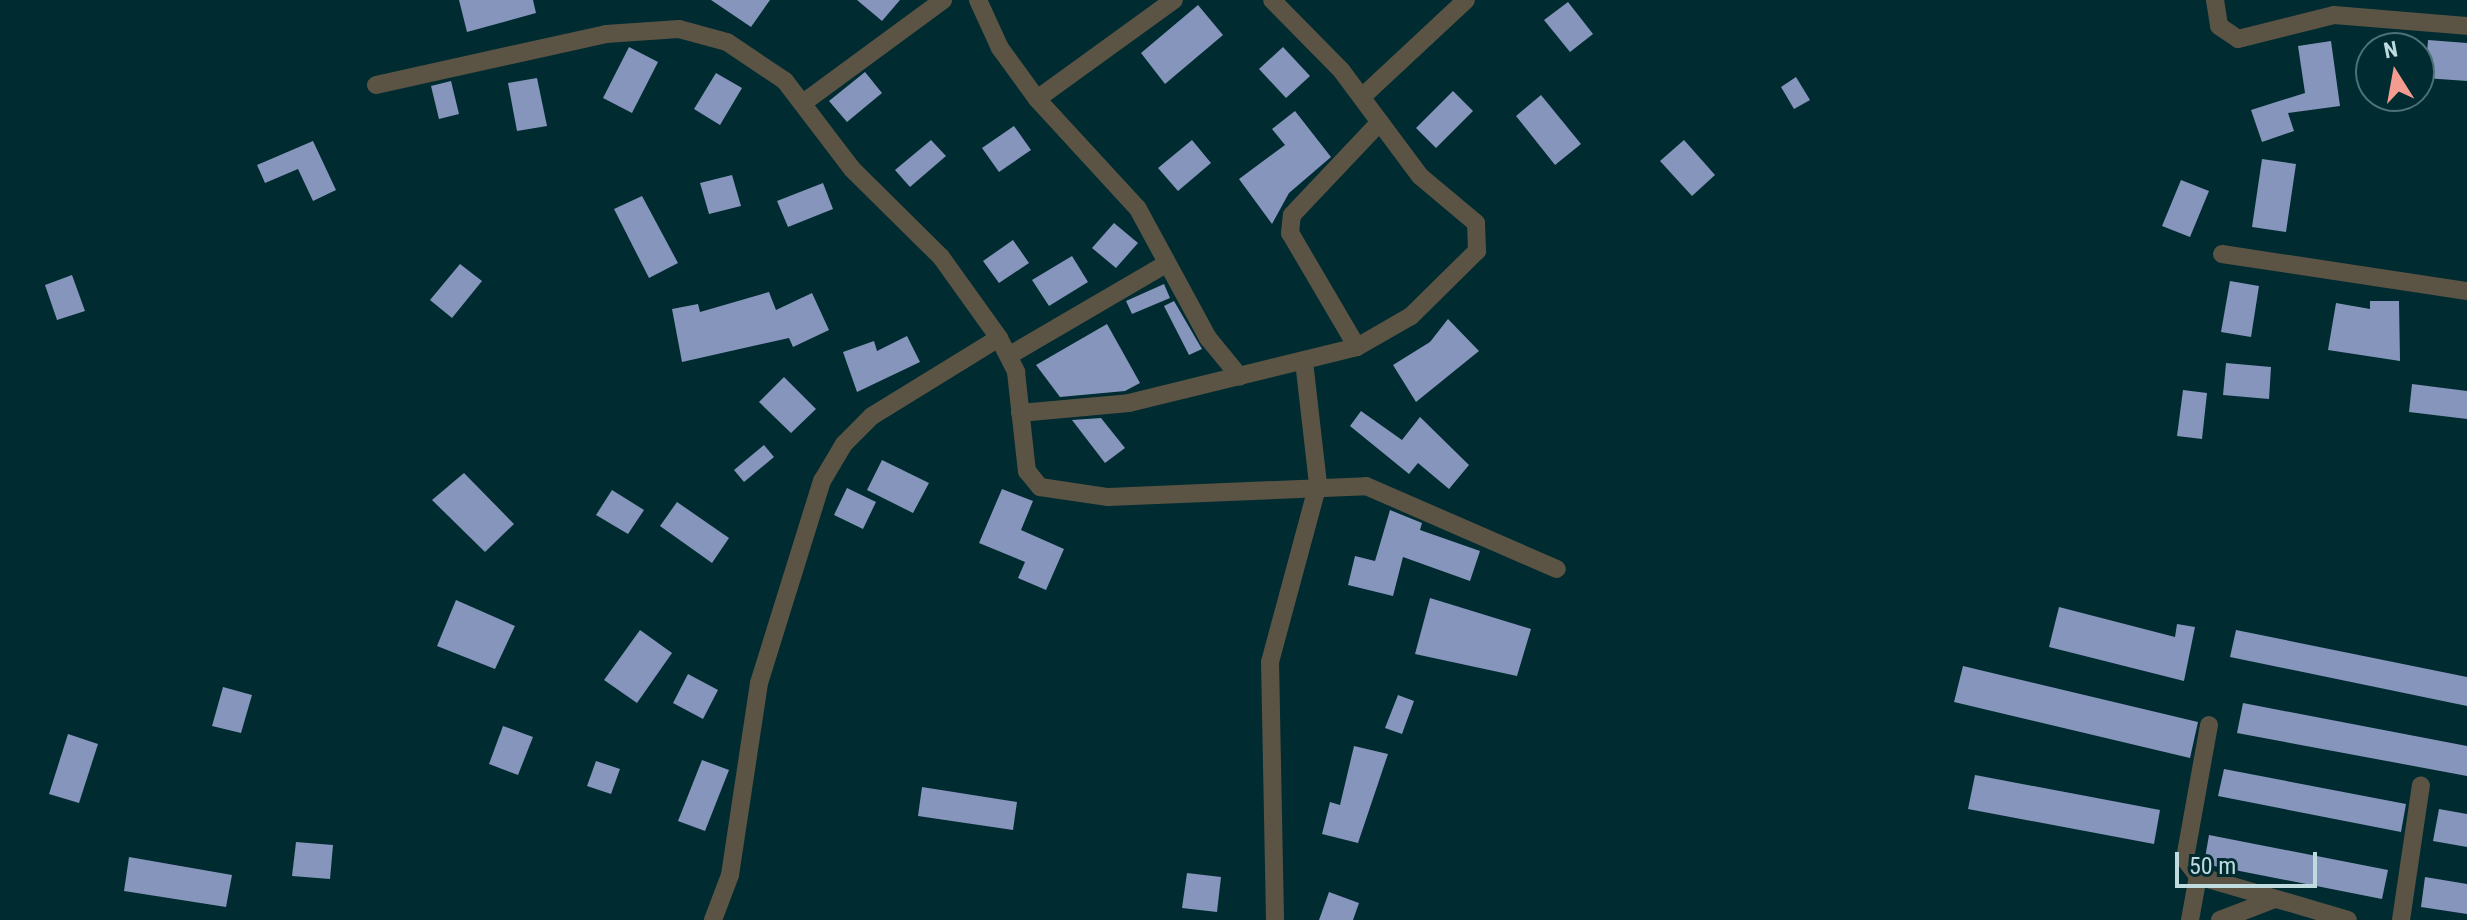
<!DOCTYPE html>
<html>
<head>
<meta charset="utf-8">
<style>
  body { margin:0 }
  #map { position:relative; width:2467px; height:920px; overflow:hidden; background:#002b31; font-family:"Roboto Condensed",sans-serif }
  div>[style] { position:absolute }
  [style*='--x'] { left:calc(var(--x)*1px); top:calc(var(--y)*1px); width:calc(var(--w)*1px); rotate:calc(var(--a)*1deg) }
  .building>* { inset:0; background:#8595bb }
  .minor>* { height:18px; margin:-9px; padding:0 9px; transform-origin:9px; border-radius:9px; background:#5b5444 }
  span { translate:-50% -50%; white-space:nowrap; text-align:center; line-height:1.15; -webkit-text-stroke:8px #002b31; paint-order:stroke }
  .north { position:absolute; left:2355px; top:32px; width:80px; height:80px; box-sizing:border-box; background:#002b31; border:2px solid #4c7177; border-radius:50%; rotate:349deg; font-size:22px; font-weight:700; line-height:32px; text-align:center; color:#bfdbdf }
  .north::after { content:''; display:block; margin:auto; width:28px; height:36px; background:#f59c91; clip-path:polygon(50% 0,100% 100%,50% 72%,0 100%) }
  .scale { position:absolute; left:2175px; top:852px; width:142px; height:36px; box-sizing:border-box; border:4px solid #bfdbdf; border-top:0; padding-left:10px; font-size:24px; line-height:28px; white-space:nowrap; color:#bfdbdf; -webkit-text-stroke:6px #002b31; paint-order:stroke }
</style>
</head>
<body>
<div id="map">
  <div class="building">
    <div style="clip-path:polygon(459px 0,533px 0,536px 13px,467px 32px)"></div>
    <div style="clip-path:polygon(711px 0,770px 0,751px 27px)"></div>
    <div style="clip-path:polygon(857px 0,900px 0,882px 21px)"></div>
    <div style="clip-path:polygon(1568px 2px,1593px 34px,1570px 52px,1544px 20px)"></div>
    <div style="clip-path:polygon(1198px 5px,1223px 35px,1165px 84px,1141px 53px)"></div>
    <div style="clip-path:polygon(2428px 40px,2467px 43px,2467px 81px,2425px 78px)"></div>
    <div style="clip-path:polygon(2331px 41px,2340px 106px,2288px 113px,2294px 131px,2262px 142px,2251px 110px,2305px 93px,2298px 46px)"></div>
    <div style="clip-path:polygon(629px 47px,658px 62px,632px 113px,603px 98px)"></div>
    <div style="clip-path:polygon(1283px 47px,1310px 76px,1286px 98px,1259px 69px)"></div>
    <div style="clip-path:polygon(865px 72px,882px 93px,847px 122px,829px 101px)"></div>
    <div style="clip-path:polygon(716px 73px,742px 88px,720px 125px,694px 109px)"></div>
    <div style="clip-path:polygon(1796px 77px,1810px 100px,1794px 109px,1781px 87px)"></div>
    <div style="clip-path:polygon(537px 78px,547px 126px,517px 131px,508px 83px)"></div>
    <div style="clip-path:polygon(451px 81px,459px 114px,439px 119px,431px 86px)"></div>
    <div style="clip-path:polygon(1453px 91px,1473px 111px,1436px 148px,1416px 128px)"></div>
    <div style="clip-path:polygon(1541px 95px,1581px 144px,1555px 165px,1516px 116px)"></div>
    <div style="clip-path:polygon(1295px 111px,1331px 157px,1289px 193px,1272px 224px,1239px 179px,1285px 145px,1272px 129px)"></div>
    <div style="clip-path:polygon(1014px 126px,1031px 150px,999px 172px,982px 148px)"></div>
    <div style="clip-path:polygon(931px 140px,946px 156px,910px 187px,895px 170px)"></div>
    <div style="clip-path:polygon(1192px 140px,1211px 163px,1178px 191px,1158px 168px)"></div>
    <div style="clip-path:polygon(1684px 140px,1715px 175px,1692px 196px,1660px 161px)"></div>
    <div style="clip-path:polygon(313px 141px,336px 190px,313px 201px,298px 169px,265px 183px,257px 165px)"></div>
    <div style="clip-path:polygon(2262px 159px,2296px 164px,2286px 232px,2252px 227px)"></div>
    <div style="clip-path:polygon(732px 175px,741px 206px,709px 214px,700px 183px)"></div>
    <div style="clip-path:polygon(2181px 180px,2209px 191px,2190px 237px,2162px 226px)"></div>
    <div style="clip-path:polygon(823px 183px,833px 209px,788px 227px,777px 201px)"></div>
    <div style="clip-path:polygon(642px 196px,678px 263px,649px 278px,614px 209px)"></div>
    <div style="clip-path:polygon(1114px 223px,1138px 243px,1116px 268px,1092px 248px)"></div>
    <div style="clip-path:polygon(1013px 240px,1029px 263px,999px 283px,983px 261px)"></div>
    <div style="clip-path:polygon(1072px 256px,1088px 282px,1049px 306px,1032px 280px)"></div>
    <div style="clip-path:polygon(460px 264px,482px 281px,452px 318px,430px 300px)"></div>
    <div style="clip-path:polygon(72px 275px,85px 311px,57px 320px,45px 285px)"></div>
    <div style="clip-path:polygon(2230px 281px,2259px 286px,2251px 337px,2221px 332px)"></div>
    <div style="clip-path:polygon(1164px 284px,1170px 298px,1132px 314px,1126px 301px)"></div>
    <div style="clip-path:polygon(769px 292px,776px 310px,812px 293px,829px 330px,793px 347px,789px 338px,682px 362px,672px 309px,698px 304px,700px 312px)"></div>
    <div style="clip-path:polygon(1174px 301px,1202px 349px,1189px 355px,1164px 306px)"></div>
    <div style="clip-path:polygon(2370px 301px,2399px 301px,2400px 361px,2328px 350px,2336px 303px,2370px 309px)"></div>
    <div style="clip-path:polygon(1448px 319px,1479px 351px,1416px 402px,1393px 365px,1430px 342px)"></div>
    <div style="clip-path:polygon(1107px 324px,1140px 383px,1125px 391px,1060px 397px,1036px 365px)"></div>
    <div style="clip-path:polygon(907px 336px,920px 362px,857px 392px,843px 352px,874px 341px,877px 351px)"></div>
    <div style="clip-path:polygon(2226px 363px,2271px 367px,2269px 399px,2223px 395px)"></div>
    <div style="clip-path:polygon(784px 377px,816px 409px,791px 433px,759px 402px)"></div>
    <div style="clip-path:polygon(2412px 384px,2467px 391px,2467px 419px,2409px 412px)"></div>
    <div style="clip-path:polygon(2183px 390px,2207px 393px,2202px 439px,2177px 436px)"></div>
    <div style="clip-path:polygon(1361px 411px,1402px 440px,1420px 417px,1469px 465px,1449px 489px,1418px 463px,1409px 474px,1350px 426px)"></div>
    <div style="clip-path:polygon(1101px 418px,1125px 448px,1105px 463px,1072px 420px)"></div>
    <div style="clip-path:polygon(764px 445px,774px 457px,744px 482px,734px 470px)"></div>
    <div style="clip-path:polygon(882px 460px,929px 483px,913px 513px,867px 490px)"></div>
    <div style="clip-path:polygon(464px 473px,514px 524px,485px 552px,432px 500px)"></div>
    <div style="clip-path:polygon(847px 488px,876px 502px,863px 529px,834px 515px)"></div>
    <div style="clip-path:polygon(1002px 489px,1033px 501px,1021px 530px,1064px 549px,1046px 590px,1018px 578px,1025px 562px,979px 543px)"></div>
    <div style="clip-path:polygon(612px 490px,644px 510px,628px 534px,596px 515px)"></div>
    <div style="clip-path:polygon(677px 502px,729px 538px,712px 563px,660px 526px)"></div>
    <div style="clip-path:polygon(1390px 510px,1422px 523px,1420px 530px,1480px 551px,1470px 581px,1403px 557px,1393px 596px,1348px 585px,1355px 556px,1375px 561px)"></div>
    <div style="clip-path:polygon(1430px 598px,1531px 629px,1517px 676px,1415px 654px)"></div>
    <div style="clip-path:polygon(456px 600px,515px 626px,495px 669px,437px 646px)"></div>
    <div style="clip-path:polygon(2059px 607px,2175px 637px,2177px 624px,2195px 627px,2184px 681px,2049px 647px)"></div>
    <div style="clip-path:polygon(640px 630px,672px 653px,637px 703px,604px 680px)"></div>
    <div style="clip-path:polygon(2236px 630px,2467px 677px,2467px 706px,2230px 657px)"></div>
    <div style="clip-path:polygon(1963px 666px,2198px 722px,2190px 758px,1954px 702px)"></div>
    <div style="clip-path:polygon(688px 674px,718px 690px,703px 719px,673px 703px)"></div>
    <div style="clip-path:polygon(223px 687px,252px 695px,241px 733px,212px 726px)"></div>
    <div style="clip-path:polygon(1398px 695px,1414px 701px,1402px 734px,1385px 728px)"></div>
    <div style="clip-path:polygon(2243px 703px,2467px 746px,2467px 776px,2237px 733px)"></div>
    <div style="clip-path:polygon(503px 726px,533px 737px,518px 775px,489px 764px)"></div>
    <div style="clip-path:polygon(68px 734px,98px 744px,79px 803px,49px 794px)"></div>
    <div style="clip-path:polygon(1354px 746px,1388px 754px,1358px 843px,1322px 834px,1330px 802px,1340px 805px)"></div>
    <div style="clip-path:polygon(702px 760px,729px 770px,705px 831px,678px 821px)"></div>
    <div style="clip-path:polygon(596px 761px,620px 769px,611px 794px,587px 786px)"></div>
    <div style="clip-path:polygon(2224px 769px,2406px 804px,2401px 832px,2218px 796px)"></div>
    <div style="clip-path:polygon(1975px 775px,2160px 810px,2154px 844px,1968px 809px)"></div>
    <div style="clip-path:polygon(922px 787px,1017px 802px,1013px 830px,918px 816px)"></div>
    <div style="clip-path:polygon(2439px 809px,2467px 814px,2467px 847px,2433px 841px)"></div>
    <div style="clip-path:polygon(2209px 835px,2388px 870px,2382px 899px,2204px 864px)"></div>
    <div style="clip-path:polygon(296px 842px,333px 845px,330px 879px,292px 876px)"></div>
    <div style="clip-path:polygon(129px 857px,232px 875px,226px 907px,124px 891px)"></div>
    <div style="clip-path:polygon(1187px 873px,1221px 877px,1217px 912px,1182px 908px)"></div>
    <div style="clip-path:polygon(2425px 877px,2467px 884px,2467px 914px,2421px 907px)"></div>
    <div style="clip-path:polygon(1329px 892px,1359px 903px,1353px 920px,1319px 920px)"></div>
  </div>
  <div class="minor">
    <div style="--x:978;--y:0;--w:53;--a:65.4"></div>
    <div style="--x:1000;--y:48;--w:63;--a:54"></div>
    <div style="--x:1037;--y:99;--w:149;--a:47.4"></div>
    <div style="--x:1138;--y:209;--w:147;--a:61.5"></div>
    <div style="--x:1208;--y:338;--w:50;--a:50.6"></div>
    <div style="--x:2215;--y:0;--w:26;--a:81"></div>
    <div style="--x:2219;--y:26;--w:23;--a:34"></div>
    <div style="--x:2238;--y:39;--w:99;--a:-14"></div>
    <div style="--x:2334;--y:15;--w:133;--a:4.7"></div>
    <div style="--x:376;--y:85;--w:236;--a:-12.5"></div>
    <div style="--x:606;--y:34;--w:73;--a:-3.9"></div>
    <div style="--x:679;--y:29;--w:50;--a:15.2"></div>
    <div style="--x:727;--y:42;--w:70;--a:33.9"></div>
    <div style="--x:785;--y:81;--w:111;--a:52.7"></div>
    <div style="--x:852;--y:169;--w:125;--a:44.7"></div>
    <div style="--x:941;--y:257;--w:100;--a:54.4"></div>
    <div style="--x:999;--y:338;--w:38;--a:63"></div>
    <div style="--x:1016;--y:372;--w:100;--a:83.7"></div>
    <div style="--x:1027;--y:471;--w:21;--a:51"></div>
    <div style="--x:1040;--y:487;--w:69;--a:8.4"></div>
    <div style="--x:1108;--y:497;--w:258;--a:-2.4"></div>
    <div style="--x:1366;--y:486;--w:208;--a:23.5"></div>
    <div style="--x:1362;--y:97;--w:142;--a:-43"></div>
    <div style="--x:1037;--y:99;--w:169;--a:-35.9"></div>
    <div style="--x:803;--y:103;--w:174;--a:-36.3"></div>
    <div style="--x:2222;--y:254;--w:248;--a:8.6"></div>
    <div style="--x:1357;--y:347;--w:132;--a:-120.4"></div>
    <div style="--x:1290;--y:233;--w:18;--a:-84"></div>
    <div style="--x:1292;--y:215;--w:128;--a:-46.6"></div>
    <div style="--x:1010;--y:355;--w:178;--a:-30.3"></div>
    <div style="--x:1020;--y:413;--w:109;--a:-5.2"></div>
    <div style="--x:1129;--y:403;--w:235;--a:-13.8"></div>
    <div style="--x:1357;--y:347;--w:62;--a:-29.9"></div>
    <div style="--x:1411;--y:316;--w:93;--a:-44.6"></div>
    <div style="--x:1477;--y:251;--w:28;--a:-92"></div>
    <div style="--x:1476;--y:223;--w:73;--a:-140"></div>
    <div style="--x:1420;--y:176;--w:132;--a:-126.7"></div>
    <div style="--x:1341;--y:70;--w:98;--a:-134.6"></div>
    <div style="--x:2209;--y:725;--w:136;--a:100.2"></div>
    <div style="--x:2185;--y:859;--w:21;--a:53"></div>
    <div style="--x:2198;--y:876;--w:156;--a:16.3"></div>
    <div style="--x:713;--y:920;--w:48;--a:-69.3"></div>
    <div style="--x:730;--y:875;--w:194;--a:-81.4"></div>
    <div style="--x:759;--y:683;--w:212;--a:-72.7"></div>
    <div style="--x:822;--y:481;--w:43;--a:-59.3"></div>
    <div style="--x:844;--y:444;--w:40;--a:-45"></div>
    <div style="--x:872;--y:416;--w:149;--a:-31.6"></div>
    <div style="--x:1275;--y:920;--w:258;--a:-91.1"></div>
    <div style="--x:1270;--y:662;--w:184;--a:-74.9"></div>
    <div style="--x:1318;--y:484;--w:123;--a:-96.5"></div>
    <div style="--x:2190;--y:920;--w:45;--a:-79.7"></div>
    <div style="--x:2220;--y:920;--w:59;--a:-20.9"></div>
    <div style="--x:2401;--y:920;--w:136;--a:-81.6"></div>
  </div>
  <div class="north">N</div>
  <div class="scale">50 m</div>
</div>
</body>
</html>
